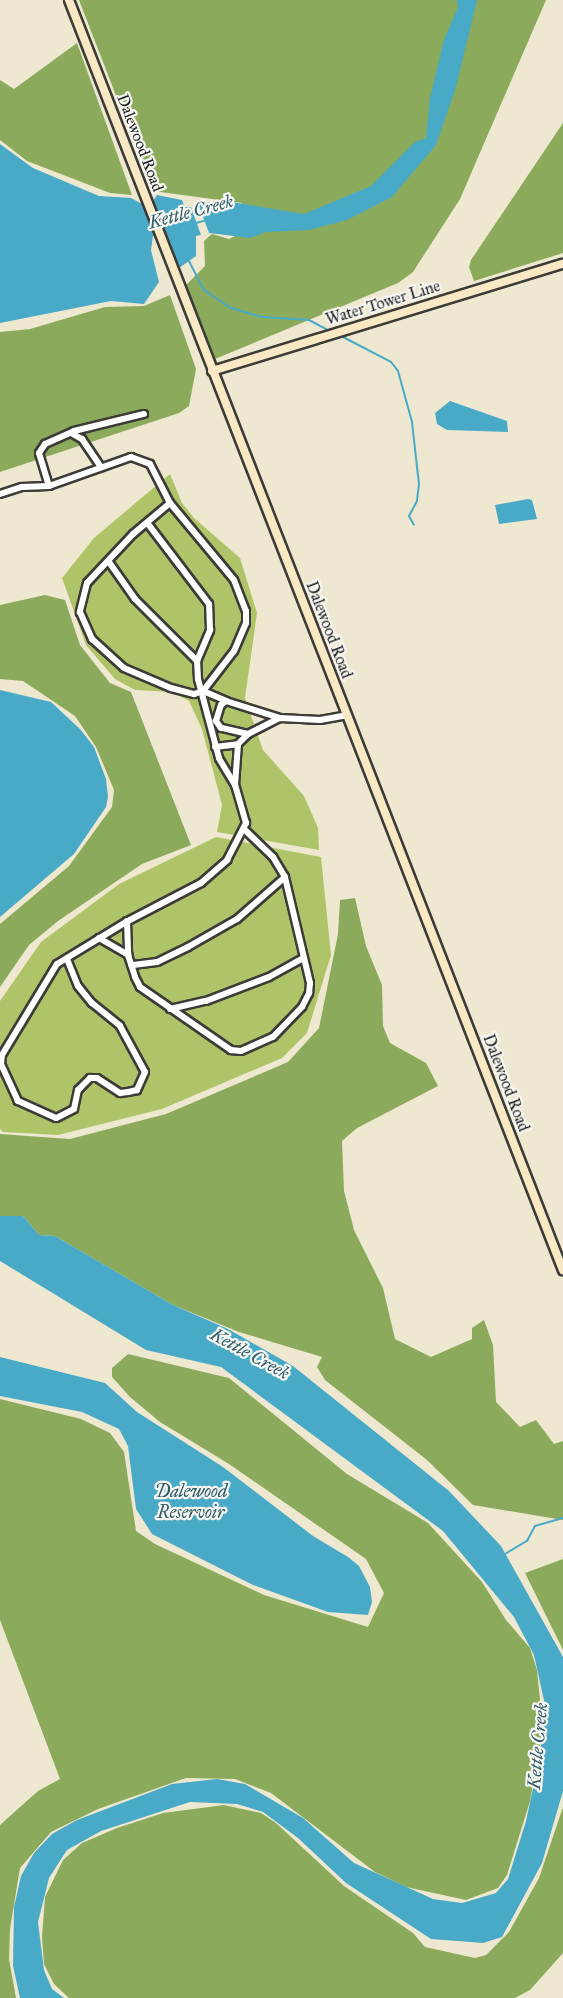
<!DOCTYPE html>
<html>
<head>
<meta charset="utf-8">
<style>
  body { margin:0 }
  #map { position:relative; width:563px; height:1998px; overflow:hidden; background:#efe8d0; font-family:"IM FELL Great Primer",serif }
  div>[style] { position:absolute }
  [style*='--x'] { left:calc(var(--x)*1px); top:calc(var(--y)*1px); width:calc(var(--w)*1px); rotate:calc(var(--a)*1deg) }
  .green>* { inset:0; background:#afc468 }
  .forest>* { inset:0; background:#8baa5c }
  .water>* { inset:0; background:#49aac8 }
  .stream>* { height:2px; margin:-1px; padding:0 1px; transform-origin:1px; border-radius:1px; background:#49aac8 }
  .roads { filter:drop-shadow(2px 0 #3c3b37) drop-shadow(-2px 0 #3c3b37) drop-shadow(0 2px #3c3b37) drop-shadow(0 -2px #3c3b37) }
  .street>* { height:6px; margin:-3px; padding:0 3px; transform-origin:3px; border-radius:3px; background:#fff }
  .secondary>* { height:8px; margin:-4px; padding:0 4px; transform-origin:4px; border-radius:4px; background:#f8e8c3 }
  span { translate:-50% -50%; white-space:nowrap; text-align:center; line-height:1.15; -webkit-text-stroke:4.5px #f6f6f2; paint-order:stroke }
  .street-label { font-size:16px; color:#1c1c1c }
  .water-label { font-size:18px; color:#305c69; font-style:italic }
</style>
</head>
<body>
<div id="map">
  <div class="green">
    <div style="clip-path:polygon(170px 474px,182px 503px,194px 518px,240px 558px,257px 613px,245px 698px,263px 750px,304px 796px,318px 828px,319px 850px,217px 832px,222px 805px,202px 729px,189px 701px,172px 692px,135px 690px,115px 679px,86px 645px,62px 578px,94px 538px)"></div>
    <div style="clip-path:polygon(216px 837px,321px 857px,331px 955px,307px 1033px,282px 1058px,162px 1109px,58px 1135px,3px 1132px,0 1129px,0 1001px,41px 942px,119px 884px)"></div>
  </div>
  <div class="forest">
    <div style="clip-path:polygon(79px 0,546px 0,460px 199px,413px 272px,398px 283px,215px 359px,186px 285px,205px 266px,204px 241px,212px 234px,229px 239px,243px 232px,242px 203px,153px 191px)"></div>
    <div style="clip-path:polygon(77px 43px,132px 195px,110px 193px,27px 161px,0 140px,0 80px,14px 89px)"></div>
    <div style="clip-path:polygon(563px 123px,563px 253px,474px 281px,469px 267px,471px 260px)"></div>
    <div style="clip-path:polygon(170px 295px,196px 369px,189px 406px,179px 413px,0 472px,0 332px,30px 329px,105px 307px,144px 306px)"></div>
    <div style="clip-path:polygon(45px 595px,65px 600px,80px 645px,110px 683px,131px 692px,191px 845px,142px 864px,58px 921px,29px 945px,0 987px,0 924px,69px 866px,112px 807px,114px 790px,96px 747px,75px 716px,23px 681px,0 679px,0 605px)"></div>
    <div style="clip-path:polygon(355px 898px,366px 946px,382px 985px,383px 1026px,390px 1043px,426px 1063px,438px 1086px,357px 1128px,342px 1141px,344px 1191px,354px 1230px,383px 1288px,395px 1339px,431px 1357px,472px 1339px,472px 1328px,484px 1320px,493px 1345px,496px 1402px,520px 1427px,536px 1420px,554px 1444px,563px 1441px,563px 1520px,473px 1505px,427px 1460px,325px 1380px,317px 1367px,322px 1357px,239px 1332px,173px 1305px,55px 1236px,39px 1235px,23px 1216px,0 1216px,0 1134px,70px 1139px,166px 1114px,288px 1062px,319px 1028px,338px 934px,340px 900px)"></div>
    <div style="clip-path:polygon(128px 1354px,229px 1378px,347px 1474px,428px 1523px,482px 1582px,506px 1620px,530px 1648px,537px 1670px,543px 1729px,530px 1801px,507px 1875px,498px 1888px,466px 1900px,406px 1887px,375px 1872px,271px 1793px,235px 1779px,186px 1778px,98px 1809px,51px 1832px,20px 1868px,10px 1929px,9px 1959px,16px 1998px,0 1998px,0 1825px,38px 1791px,60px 1779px,0 1620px,0 1399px,81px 1419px,110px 1433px,124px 1452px,136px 1531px,155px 1544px,264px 1595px,368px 1627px,384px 1593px,366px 1559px,229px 1464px,160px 1422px,130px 1397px,112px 1377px,112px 1368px)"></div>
    <div style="clip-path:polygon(563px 1559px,563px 1650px,525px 1573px)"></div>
    <div style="clip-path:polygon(224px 1805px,261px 1813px,276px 1823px,344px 1886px,413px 1933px,425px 1947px,475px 1958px,486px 1955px,509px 1932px,539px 1878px,563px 1807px,563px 1953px,530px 1990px,515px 1998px,69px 1998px,54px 1984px,44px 1964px,42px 1937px,45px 1897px,63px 1860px,82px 1843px,117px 1828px,163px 1813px)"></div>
  </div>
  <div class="water">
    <div style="clip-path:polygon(457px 0,477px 0,456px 87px,436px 145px,392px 197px,347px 220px,309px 230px,266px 232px,250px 238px,209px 233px,198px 203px,226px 201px,304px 214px,371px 186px,415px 142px,426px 138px,430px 98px,444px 40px,458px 7px)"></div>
    <div style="clip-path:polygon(0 144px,33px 168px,99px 196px,131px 198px,144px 205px,150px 205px,157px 195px,182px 200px,185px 207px,191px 207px,201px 235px,196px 236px,196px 256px,179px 268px,161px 236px,153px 236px,151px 250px,159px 282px,144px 304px,111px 301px,0 323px)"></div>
    <div style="clip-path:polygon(450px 401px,507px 421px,508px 432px,447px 430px,437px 424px,435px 413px)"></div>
    <div style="clip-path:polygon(528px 499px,532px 500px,537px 519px,499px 524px,495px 505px)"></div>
    <div style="clip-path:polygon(0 690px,51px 702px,80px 729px,94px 747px,106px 779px,108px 797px,106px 807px,74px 854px,0 917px)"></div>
    <div style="clip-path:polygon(0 1216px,23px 1216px,39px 1235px,55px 1236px,173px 1305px,228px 1329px,293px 1366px,449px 1491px,501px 1546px,563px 1657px,563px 1791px,542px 1863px,502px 1937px,483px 1943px,431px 1939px,346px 1883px,298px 1838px,263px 1812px,237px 1804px,190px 1802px,101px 1831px,67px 1850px,49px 1878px,38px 1922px,44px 1970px,52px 1989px,64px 1998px,20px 1998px,13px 1966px,14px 1907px,21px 1876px,34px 1853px,52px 1834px,77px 1820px,172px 1784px,217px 1779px,245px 1784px,303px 1818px,354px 1863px,433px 1899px,462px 1903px,496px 1893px,508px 1879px,526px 1821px,540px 1756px,545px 1705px,534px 1655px,514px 1617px,443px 1531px,221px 1367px,146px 1350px,0 1261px)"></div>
    <div style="clip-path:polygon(0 1357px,105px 1383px,137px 1412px,223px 1467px,313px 1536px,348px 1557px,359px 1566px,370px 1587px,372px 1602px,368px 1615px,328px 1612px,253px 1585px,152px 1534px,136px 1509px,128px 1446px,119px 1429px,82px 1412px,0 1396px)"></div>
  </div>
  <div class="stream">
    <div style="--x:196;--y:223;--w:11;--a:-15"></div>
    <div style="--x:189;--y:261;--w:33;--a:63"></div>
    <div style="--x:204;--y:290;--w:32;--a:34"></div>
    <div style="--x:231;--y:308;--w:33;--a:16"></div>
    <div style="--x:263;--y:317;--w:46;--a:3.7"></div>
    <div style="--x:309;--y:320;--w:21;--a:28"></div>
    <div style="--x:343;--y:337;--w:54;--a:27.5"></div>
    <div style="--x:391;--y:362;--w:11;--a:52"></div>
    <div style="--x:398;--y:371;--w:53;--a:74.6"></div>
    <div style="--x:412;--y:422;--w:62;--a:83.6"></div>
    <div style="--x:419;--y:484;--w:17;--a:97"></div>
    <div style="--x:417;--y:501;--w:17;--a:118"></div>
    <div style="--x:409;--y:516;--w:10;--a:61"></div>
    <div style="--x:505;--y:1554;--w:26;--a:-31"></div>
    <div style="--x:527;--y:1541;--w:17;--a:-62"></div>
    <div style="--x:535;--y:1526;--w:29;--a:-16"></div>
  </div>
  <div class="roads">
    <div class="street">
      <div style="--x:71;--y:433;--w:13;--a:29"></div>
      <div style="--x:82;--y:439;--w:34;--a:56"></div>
      <div style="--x:49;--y:486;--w:34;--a:-107"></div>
      <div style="--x:39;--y:453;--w:11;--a:-56"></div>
      <div style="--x:45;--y:444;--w:32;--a:-24"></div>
      <div style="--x:74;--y:431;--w:72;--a:-13.7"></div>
      <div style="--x:0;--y:494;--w:23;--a:-18"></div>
      <div style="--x:22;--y:487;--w:27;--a:-2"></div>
      <div style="--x:49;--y:486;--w:87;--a:-19.5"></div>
      <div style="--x:131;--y:457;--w:20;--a:20"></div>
      <div style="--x:150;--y:464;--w:44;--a:62.9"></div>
      <div style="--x:170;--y:503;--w:100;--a:50.3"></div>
      <div style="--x:234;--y:580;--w:33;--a:69"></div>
      <div style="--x:246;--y:611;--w:12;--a:90"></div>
      <div style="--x:246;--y:623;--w:30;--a:113"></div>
      <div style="--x:234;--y:651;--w:51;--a:127.8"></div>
      <div style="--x:170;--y:503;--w:48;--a:140"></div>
      <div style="--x:133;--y:534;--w:67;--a:133.2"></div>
      <div style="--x:87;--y:583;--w:30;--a:104"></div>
      <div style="--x:80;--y:612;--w:30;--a:66"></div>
      <div style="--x:92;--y:639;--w:43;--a:42.2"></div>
      <div style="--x:124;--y:668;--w:51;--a:23.1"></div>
      <div style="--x:171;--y:688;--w:24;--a:15"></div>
      <div style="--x:194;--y:694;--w:9;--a:-18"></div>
      <div style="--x:203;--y:691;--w:25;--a:23"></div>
      <div style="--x:109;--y:562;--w:45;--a:54.9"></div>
      <div style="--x:135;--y:599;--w:88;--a:45"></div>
      <div style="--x:248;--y:734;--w:28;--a:-167"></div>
      <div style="--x:221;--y:728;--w:9;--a:-126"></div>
      <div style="--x:216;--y:721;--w:17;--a:-73"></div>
      <div style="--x:221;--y:705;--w:6;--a:-39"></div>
      <div style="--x:226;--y:701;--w:57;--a:17.5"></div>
      <div style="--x:280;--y:718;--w:40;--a:2.9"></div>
      <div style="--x:320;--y:720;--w:27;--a:-10"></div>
      <div style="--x:215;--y:747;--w:23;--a:-7"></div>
      <div style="--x:235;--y:785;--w:41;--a:-85.8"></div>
      <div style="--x:238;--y:744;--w:14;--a:-45"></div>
      <div style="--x:248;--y:734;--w:34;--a:-27"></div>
      <div style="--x:245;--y:830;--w:39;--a:44"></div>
      <div style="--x:273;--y:857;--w:23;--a:59"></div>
      <div style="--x:127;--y:921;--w:34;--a:88"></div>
      <div style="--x:99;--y:938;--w:34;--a:30"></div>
      <div style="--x:128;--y:955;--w:23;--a:72"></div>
      <div style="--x:135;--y:977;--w:11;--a:63"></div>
      <div style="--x:140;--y:987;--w:111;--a:34.7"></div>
      <div style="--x:231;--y:1050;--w:10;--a:6"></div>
      <div style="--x:241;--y:1051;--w:35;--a:-24"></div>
      <div style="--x:273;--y:1037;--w:42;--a:-46"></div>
      <div style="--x:302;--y:1007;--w:16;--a:-63"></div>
      <div style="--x:309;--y:993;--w:10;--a:-84"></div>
      <div style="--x:310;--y:983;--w:109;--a:-103.3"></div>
      <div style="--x:285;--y:877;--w:64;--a:138.8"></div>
      <div style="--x:237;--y:919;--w:56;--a:150.3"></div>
      <div style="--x:188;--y:947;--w:34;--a:154"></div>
      <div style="--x:157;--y:962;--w:26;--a:173"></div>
      <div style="--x:67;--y:959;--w:29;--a:68"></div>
      <div style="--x:78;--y:986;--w:22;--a:51"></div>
      <div style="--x:92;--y:1003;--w:36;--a:39"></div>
      <div style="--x:120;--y:1026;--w:52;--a:61.5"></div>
      <div style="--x:145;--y:1072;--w:20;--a:114"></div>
      <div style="--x:137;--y:1090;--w:9;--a:167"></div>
      <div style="--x:128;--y:1092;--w:8;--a:173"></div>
      <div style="--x:120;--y:1093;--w:27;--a:-147"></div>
      <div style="--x:97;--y:1078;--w:7;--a:180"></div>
      <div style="--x:90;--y:1078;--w:17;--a:135"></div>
      <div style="--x:78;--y:1090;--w:19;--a:102"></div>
      <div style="--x:74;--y:1109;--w:20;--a:153"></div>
      <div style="--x:56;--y:1118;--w:42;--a:-155.9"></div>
      <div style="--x:18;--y:1101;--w:41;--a:-114.7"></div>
      <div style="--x:1;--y:1064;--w:9;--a:-84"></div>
      <div style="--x:2;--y:1055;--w:106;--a:-58.9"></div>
      <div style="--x:57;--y:964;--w:81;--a:-31.3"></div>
      <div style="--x:126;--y:922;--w:85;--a:-27.5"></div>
      <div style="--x:201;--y:883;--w:35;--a:-41"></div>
      <div style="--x:227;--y:860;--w:42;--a:-62.8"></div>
      <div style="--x:246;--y:823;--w:40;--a:-106"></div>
      <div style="--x:235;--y:785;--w:31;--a:-121"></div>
      <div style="--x:219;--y:758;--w:82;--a:-104.9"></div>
      <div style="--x:198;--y:679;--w:18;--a:-93"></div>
      <div style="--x:197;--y:661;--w:34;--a:-67"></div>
      <div style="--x:210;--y:630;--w:26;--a:-92"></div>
      <div style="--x:209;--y:604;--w:101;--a:-127.3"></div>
      <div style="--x:170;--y:1009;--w:37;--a:-13"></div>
      <div style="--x:206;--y:1001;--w:67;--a:-20.9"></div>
      <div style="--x:269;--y:977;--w:38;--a:-29"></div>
    </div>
    <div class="secondary">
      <div style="--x:69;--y:0;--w:1363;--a:68.75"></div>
      <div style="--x:212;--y:371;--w:367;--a:-17"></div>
    </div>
  </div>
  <div class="street-label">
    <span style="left:140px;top:143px;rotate:69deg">Dalewood Road</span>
    <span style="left:383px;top:303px;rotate:-17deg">Water Tower Line</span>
    <span style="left:329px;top:630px;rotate:69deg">Dalewood Road</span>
    <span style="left:506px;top:1083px;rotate:69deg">Dalewood Road</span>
  </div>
  <div class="water-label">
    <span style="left:191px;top:212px;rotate:-15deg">Kettle Creek</span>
    <span style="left:250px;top:1354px;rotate:29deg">Kettle Creek</span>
    <span style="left:191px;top:1502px">Dalewood<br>Reservoir</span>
    <span style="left:538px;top:1746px;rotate:-85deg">Kettle Creek</span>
  </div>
</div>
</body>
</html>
